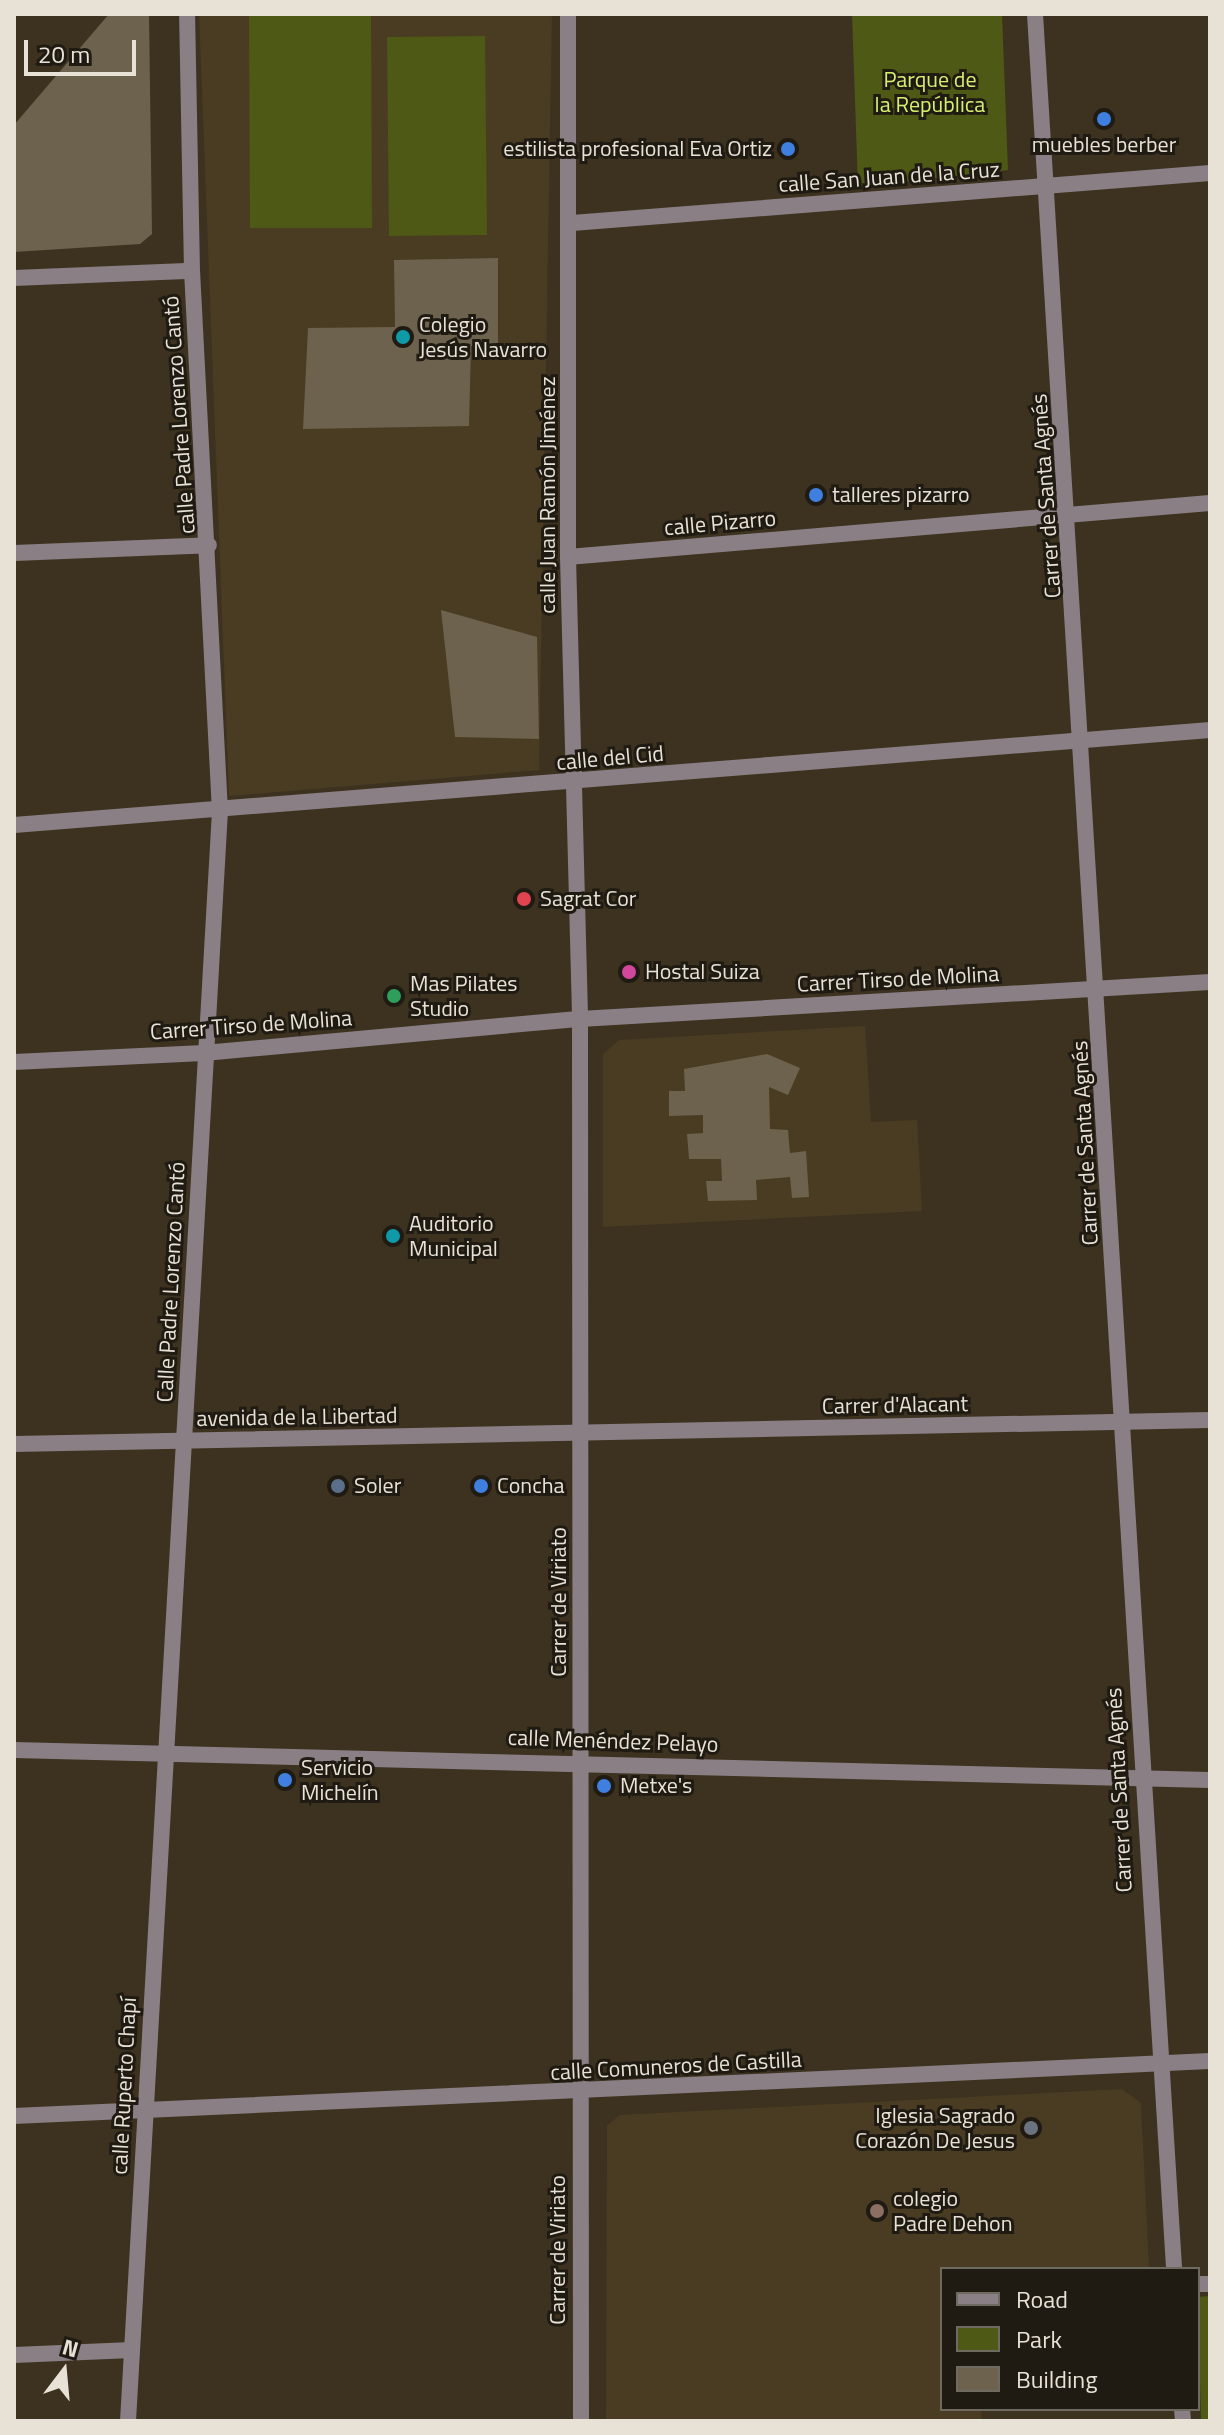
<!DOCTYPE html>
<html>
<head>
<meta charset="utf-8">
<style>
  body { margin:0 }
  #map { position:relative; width:1224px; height:2435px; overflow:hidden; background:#3c321f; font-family:"Titillium Web",sans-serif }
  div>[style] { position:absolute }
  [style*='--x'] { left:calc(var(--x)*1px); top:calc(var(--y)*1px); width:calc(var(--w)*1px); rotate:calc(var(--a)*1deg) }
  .built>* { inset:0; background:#493c22 }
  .green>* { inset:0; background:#4e5915 }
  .building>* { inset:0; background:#6d624d }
  .pedestrian>* { height:16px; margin:-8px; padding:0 8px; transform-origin:8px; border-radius:8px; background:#8a7f84 }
  .minor>* { height:16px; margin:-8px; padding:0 8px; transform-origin:8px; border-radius:8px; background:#8a7f84 }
  .dots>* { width:22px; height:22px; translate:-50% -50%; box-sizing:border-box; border:4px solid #1f1b12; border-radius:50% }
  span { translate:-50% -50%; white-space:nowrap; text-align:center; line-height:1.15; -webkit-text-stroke:6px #1f1b12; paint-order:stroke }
  .park-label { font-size:22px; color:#d6ef6f }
  .poi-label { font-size:22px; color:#e8e1d6 }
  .right { translate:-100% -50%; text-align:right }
  .left { translate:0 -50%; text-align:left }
  .street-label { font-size:22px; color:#e8e1d6 }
  .frame { position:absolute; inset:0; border:16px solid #e8e1d6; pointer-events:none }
  .legend { position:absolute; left:940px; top:2267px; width:260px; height:144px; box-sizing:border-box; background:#1f1b12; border:2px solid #6f6a60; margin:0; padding:10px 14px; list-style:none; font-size:24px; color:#e8e1d6 }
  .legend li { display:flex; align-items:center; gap:16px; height:40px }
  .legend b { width:40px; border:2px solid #6f6a60 }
  .north { position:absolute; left:24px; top:2331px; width:80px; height:80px; -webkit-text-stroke:6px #1f1b12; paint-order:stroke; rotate:16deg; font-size:22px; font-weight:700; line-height:32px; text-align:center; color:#e8e1d6 }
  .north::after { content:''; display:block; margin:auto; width:28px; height:36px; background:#e8e1d6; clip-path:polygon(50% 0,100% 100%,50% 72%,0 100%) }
  .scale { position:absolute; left:24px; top:40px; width:112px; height:36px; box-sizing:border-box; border:4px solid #e8e1d6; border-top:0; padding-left:10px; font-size:24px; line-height:28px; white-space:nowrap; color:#e8e1d6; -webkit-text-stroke:6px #1f1b12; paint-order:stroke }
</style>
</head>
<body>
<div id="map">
  <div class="built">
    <div style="clip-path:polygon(199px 14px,552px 14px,539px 770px,229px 796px)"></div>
    <div style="clip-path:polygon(865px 1026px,871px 1122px,917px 1120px,922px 1211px,603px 1227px,603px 1054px,619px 1040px)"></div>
    <div style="clip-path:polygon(1122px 2089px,1141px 2103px,1149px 2269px,942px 2269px,942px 2409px,981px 2409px,982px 2421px,606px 2421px,607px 2126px,620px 2115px)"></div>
  </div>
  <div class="green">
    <div style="clip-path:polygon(249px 14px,371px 14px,372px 228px,250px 228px)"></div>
    <div style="clip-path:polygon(852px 14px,1002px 14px,1008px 170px,858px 187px)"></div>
    <div style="clip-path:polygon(485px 36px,487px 235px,389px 236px,387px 37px)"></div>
    <div style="clip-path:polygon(1210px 2296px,1210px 2421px,1201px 2421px,1198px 2297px)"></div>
  </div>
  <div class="building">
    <div style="clip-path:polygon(109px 14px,149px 14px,152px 234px,140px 244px,14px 252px,14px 125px)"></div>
    <div style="clip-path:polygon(498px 258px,498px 348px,471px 346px,469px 426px,303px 429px,308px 328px,395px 327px,394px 260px)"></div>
    <div style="clip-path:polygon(441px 610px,537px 637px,539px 739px,455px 737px)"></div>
    <div style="clip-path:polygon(767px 1054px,800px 1068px,788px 1095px,769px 1087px,770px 1129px,788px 1130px,790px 1153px,806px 1151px,809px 1197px,792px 1198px,790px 1177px,756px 1180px,757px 1200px,708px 1201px,706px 1181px,722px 1181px,721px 1159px,689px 1159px,687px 1134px,703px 1133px,703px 1115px,669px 1116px,669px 1091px,685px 1091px,684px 1069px)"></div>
  </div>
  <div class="pedestrian">
    <div style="--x:14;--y:278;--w:178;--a:-2.3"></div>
    <div style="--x:14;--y:553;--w:195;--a:-2.3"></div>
  </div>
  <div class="minor">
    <div style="--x:568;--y:14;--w:543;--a:90"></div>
    <div style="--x:568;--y:557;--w:462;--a:88.5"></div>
    <div style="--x:580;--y:1019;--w:1402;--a:89.96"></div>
    <div style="--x:1035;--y:14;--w:2259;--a:86.47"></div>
    <div style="--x:572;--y:223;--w:640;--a:-4.48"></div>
    <div style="--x:568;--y:557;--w:644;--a:-4.81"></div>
    <div style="--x:14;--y:825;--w:1200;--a:-4.54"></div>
    <div style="--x:14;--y:1062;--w:190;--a:-2.7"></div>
    <div style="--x:204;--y:1053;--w:378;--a:-5.2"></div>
    <div style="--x:580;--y:1019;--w:631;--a:-3.36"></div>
    <div style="--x:14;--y:1444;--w:1196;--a:-1.15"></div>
    <div style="--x:14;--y:1750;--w:1196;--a:1.44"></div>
    <div style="--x:14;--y:2116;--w:1197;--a:-2.63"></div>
    <div style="--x:1198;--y:2284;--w:12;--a:0"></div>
    <div style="--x:14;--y:2355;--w:118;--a:-2.4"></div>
    <div style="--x:1182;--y:2409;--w:12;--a:85"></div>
    <div style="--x:128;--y:2421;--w:1612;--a:-86.73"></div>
    <div style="--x:220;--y:812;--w:542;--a:-92.96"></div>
    <div style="--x:192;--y:271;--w:257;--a:-91.1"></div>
  </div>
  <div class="dots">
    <div style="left:1104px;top:119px;background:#3f7fe0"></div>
    <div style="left:788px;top:149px;background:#3f7fe0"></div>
    <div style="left:403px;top:337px;background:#0f9aa8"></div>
    <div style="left:816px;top:495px;background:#3f7fe0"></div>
    <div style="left:524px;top:899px;background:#e0444e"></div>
    <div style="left:629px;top:972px;background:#d1479c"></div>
    <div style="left:394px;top:996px;background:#2e9e5b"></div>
    <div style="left:393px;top:1236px;background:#0f9aa8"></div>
    <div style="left:338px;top:1486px;background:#5c6f8a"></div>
    <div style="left:481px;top:1486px;background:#3f7fe0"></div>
    <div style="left:285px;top:1780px;background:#3f7fe0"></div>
    <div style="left:604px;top:1786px;background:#3f7fe0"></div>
    <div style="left:1031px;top:2128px;background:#6b7280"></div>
    <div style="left:877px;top:2211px;background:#8d6e63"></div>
  </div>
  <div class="park-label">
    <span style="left:930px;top:92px">Parque de<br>la República</span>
  </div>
  <div class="poi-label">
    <span style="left:1104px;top:145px">muebles berber</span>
    <span class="right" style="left:772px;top:149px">estilista profesional Eva Ortiz</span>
    <span class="left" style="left:419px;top:337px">Colegio<br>Jesús Navarro</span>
    <span class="left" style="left:832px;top:495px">talleres pizarro</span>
    <span class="left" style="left:540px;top:899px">Sagrat Cor</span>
    <span class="left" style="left:645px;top:972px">Hostal Suiza</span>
    <span class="left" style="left:410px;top:996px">Mas Pilates<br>Studio</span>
    <span class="left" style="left:409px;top:1236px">Auditorio<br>Municipal</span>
    <span class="left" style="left:354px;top:1486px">Soler</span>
    <span class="left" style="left:497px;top:1486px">Concha</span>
    <span class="left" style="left:301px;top:1780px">Servicio<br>Michelín</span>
    <span class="left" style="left:620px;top:1786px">Metxe's</span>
    <span class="right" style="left:1015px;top:2128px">Iglesia Sagrado<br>Corazón De Jesus</span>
    <span class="left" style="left:893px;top:2211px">colegio<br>Padre Dehon</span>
  </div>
  <div class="street-label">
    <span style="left:889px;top:177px;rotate:-4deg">calle San Juan de la Cruz</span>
    <span style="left:179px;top:415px;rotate:-94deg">calle Padre Lorenzo Cantó</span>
    <span style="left:548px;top:495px;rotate:-90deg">calle Juan Ramón Jiménez</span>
    <span style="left:1046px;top:496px;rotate:-94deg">Carrer de Santa Agnés</span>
    <span style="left:720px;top:523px;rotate:-5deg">calle Pizarro</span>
    <span style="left:610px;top:758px;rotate:-5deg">calle del Cid</span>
    <span style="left:898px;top:979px;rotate:-3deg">Carrer Tirso de Molina</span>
    <span style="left:251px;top:1025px;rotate:-4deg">Carrer Tirso de Molina</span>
    <span style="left:1085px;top:1143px;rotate:-93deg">Carrer de Santa Agnés</span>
    <span style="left:171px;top:1282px;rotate:-87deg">Calle Padre Lorenzo Cantó</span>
    <span style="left:895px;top:1405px;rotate:-1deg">Carrer d'Alacant</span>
    <span style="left:297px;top:1417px;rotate:-1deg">avenida de la Libertad</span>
    <span style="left:559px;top:1602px;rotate:-90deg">Carrer de Viriato</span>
    <span style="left:613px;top:1741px;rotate:2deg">calle Menéndez Pelayo</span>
    <span style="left:1119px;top:1790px;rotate:-93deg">Carrer de Santa Agnés</span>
    <span style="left:676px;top:2066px;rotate:-3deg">calle Comuneros de Castilla</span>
    <span style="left:124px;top:2086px;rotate:-87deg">calle Ruperto Chapí</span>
    <span style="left:558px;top:2250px;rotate:-90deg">Carrer de Viriato</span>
  </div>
  <div class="frame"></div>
  <ul class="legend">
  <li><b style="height:10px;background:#8a7f84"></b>Road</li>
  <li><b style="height:22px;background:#4e5915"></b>Park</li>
  <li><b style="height:22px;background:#6d624d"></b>Building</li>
  </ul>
  <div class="north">N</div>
  <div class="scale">20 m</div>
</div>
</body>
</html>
